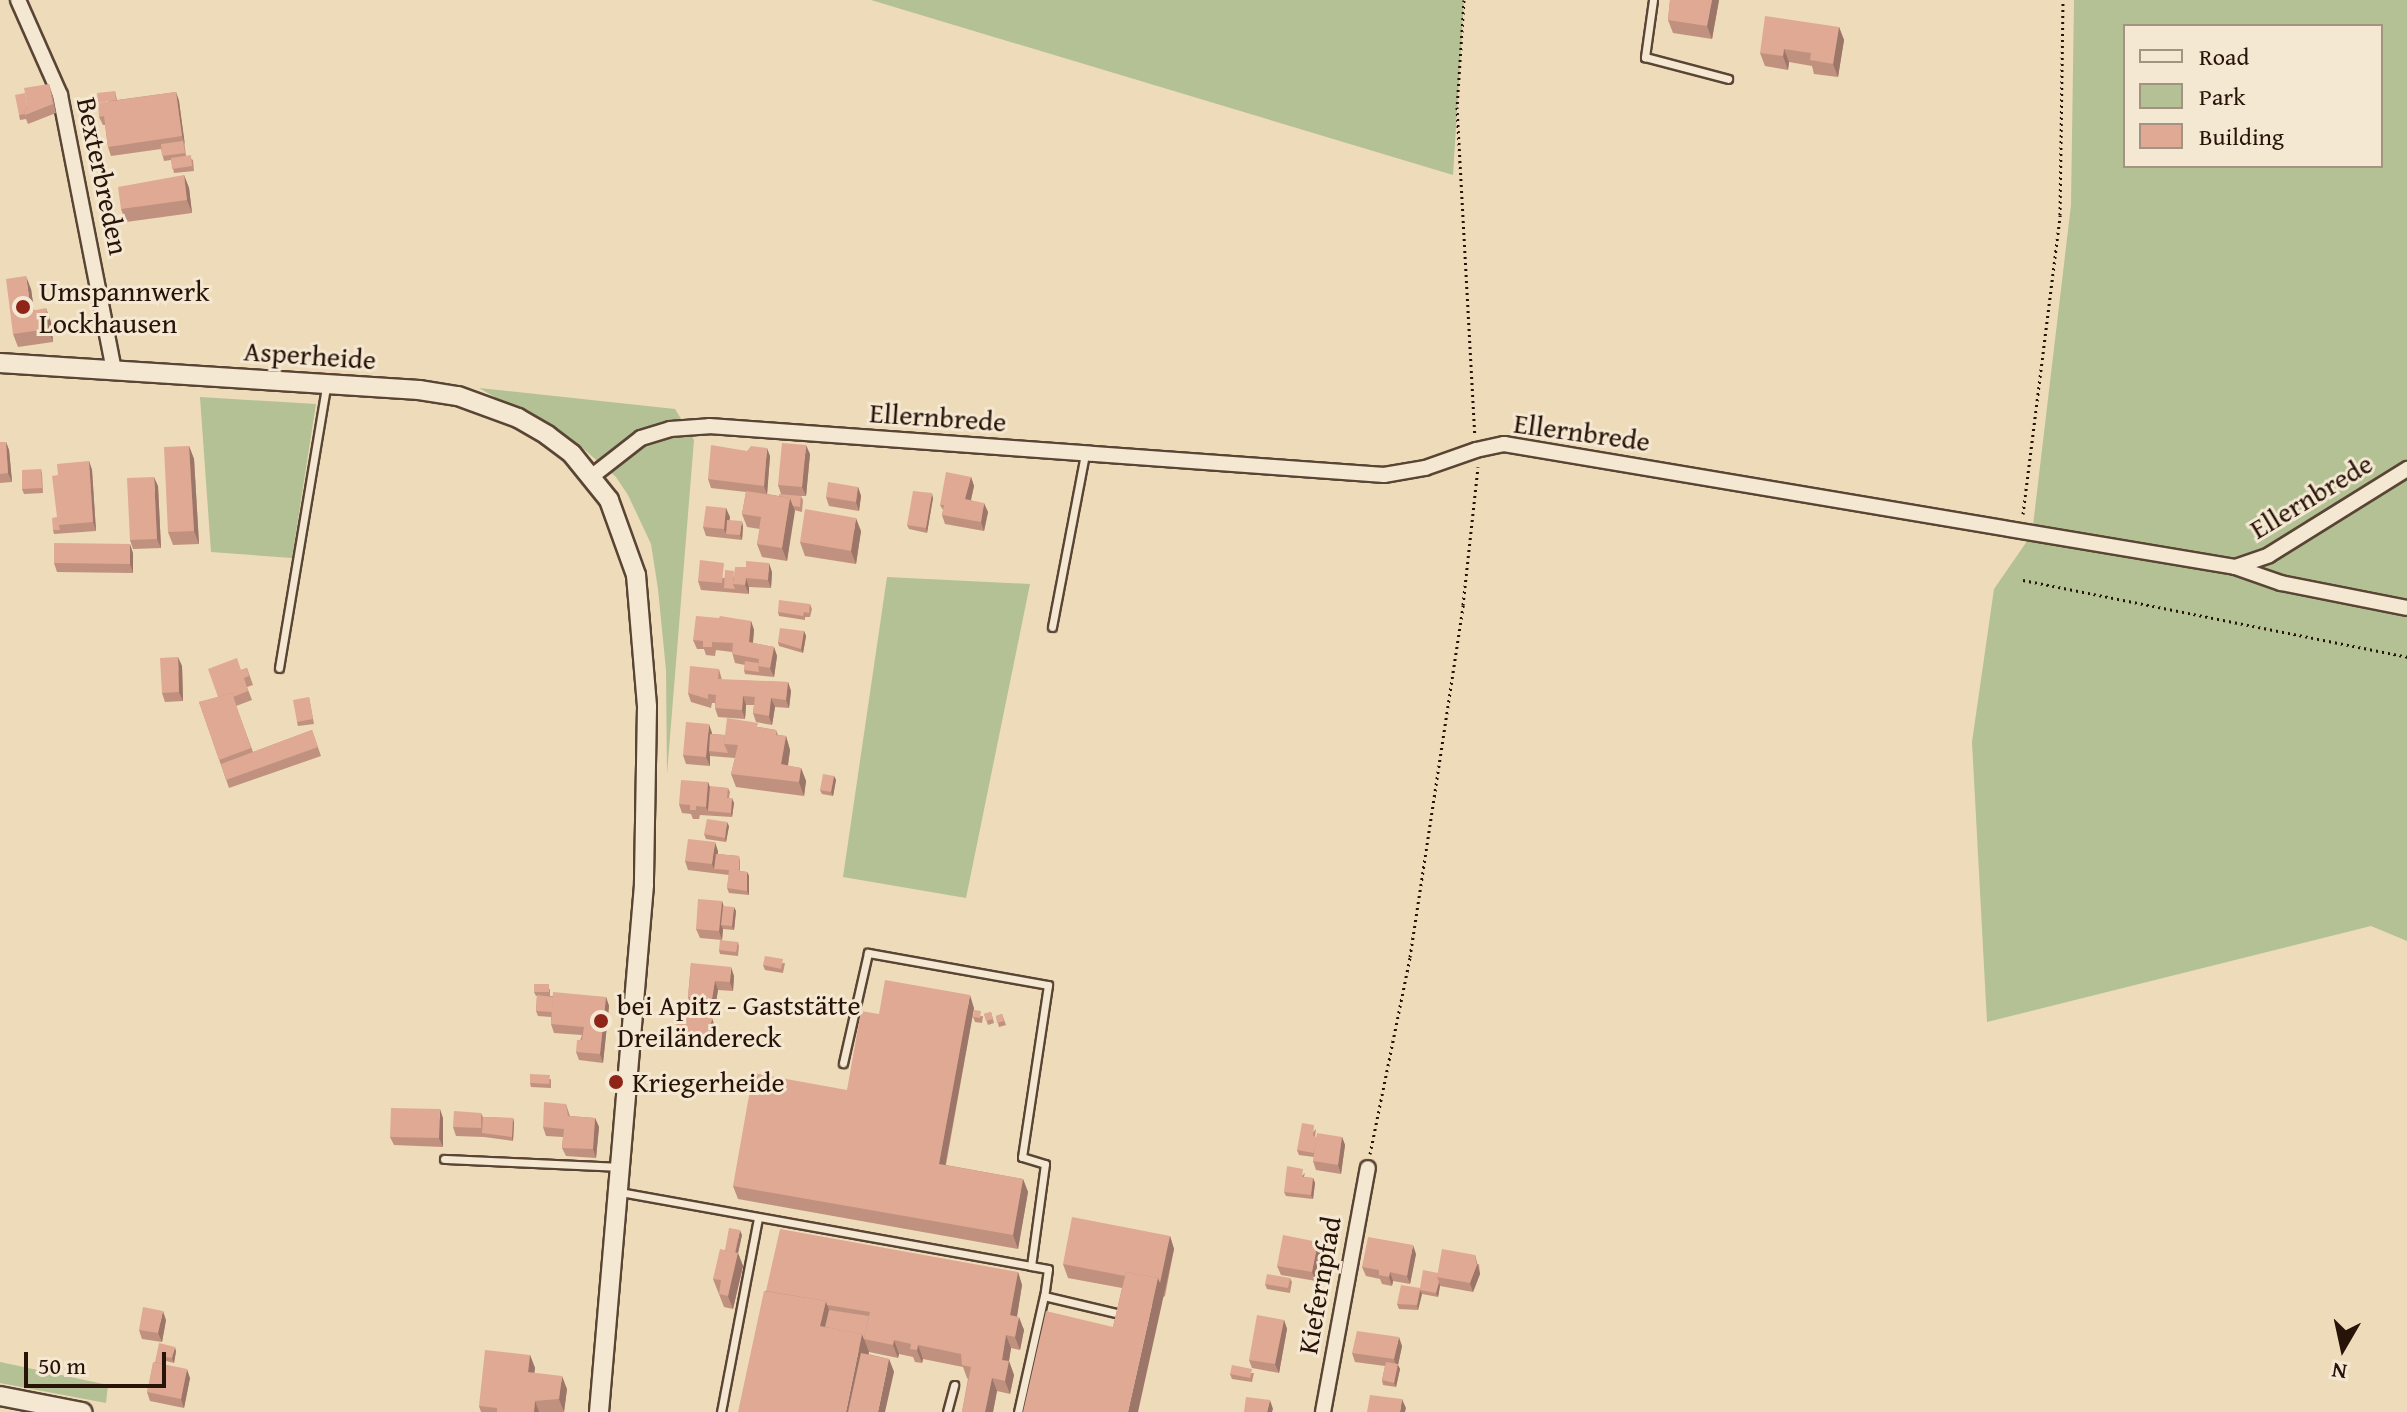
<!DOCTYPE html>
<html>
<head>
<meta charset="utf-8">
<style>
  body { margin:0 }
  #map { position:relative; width:2407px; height:1412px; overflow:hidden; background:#eedbba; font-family:"Gentium Book Plus",serif }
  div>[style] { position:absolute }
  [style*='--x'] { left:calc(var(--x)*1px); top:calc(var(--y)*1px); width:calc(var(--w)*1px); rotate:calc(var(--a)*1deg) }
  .green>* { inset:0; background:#b3c194 }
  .path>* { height:3px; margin-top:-1.5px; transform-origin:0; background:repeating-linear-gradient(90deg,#281309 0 2px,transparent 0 6px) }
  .roads { filter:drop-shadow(2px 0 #5a4535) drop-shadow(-2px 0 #5a4535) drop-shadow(0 2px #5a4535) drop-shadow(0 -2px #5a4535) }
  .service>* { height:7px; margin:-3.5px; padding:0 3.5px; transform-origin:3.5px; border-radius:3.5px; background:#f4e8d2 }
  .minor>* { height:14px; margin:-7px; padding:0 7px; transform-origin:7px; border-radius:7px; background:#f4e8d2 }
  .tertiary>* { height:18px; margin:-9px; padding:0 9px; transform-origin:9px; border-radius:9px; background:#f4e8d2 }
  .wall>* { inset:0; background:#c0917f }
  .shaded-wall>* { inset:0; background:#9c7668 }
  .building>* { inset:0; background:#dfa994 }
  .dots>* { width:22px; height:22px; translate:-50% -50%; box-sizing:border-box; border:4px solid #f4e8d2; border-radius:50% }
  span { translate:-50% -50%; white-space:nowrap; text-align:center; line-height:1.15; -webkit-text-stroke:6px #f4e8d2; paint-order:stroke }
  .street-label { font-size:28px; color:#281309 }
  .poi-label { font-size:28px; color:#281309 }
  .left { translate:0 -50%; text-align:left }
  .legend { position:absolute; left:2123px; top:24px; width:260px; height:144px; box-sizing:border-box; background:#f4e8d2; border:2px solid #a29382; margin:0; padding:10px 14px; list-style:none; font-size:24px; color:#281309 }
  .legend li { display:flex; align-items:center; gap:16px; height:40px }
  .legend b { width:40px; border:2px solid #a29382 }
  .north { position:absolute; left:2303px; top:1308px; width:80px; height:80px; -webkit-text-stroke:6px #f4e8d2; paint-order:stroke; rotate:189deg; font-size:22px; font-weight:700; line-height:32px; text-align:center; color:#281309 }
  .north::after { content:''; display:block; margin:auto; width:28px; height:36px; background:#281309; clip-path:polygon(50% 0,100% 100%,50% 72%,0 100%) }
  .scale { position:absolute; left:24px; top:1352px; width:142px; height:36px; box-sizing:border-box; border:4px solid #281309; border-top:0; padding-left:10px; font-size:24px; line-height:28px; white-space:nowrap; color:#281309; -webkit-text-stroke:6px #f4e8d2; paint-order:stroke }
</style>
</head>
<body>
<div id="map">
  <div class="green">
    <div style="clip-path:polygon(871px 0,1464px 0,1453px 175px)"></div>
    <div style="clip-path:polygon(evenodd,2074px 0,2407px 0,2407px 941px,2371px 926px,1987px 1022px,1972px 742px,1994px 589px,2032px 534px,2071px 205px,2074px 0,2125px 26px,2381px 26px,2381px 166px,2125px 166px,2125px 26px)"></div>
    <div style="clip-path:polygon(479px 388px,675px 409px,694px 440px,667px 774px,666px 670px,658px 589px,651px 544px,628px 495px,616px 477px,579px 445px)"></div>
    <div style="clip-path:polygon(200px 397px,316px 404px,292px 558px,211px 552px)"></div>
    <div style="clip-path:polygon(887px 577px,1030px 584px,966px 898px,843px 877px)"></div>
    <div style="clip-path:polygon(0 1362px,108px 1385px,106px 1403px,0 1383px)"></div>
  </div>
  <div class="path">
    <div style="--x:1464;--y:0;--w:107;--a:93.7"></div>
    <div style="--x:1457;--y:107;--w:328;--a:86.9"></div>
    <div style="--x:2023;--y:514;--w:301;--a:-82.9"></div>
    <div style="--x:2060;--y:215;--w:215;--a:-89.2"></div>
    <div style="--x:2023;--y:580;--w:392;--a:11.3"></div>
    <div style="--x:1370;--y:1154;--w:201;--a:-78.5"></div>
    <div style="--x:1410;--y:957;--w:356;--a:-81.4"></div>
    <div style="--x:1463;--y:605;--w:139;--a:-83.8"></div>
  </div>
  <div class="roads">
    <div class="service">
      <div style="--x:1653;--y:0;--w:58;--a:98"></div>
      <div style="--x:1645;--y:57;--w:86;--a:14.8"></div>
      <div style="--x:1052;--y:627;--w:176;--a:-79.2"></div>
      <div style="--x:279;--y:668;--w:286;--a:-80.5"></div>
      <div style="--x:444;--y:1159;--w:174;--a:2.6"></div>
      <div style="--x:620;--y:1192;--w:418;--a:10.2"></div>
      <div style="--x:1031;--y:1266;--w:103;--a:-82.2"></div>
      <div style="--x:1045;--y:1164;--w:24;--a:-163"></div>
      <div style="--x:1022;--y:1157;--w:174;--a:-81.4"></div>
      <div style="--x:1048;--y:985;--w:183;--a:-169.9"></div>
      <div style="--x:868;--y:953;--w:113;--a:102.8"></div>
      <div style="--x:1031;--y:1266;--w:17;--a:10"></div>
      <div style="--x:1048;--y:1269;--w:27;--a:98"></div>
      <div style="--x:721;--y:1412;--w:197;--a:-79.2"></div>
      <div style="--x:947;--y:1412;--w:28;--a:-75"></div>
      <div style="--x:1018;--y:1412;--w:119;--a:-77.4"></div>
      <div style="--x:1044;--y:1296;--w:74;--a:13.3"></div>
    </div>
    <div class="minor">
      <div style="--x:18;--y:0;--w:104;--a:66.1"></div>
      <div style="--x:60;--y:95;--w:280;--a:78.9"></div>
      <div style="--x:591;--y:477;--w:63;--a:-38"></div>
      <div style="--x:641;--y:438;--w:30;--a:-17"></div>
      <div style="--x:670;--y:429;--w:39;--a:-4"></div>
      <div style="--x:709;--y:426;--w:677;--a:4.15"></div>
      <div style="--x:1384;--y:475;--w:42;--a:-9.7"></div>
      <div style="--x:1425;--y:468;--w:54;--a:-19.4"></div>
      <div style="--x:1476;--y:450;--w:29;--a:-12"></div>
      <div style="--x:1504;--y:444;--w:741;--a:9.55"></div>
      <div style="--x:2235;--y:567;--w:36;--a:-19"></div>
      <div style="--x:2269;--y:555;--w:163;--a:-31.9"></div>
      <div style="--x:2235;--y:567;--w:49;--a:19.2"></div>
      <div style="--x:2281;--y:583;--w:128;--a:11.2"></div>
      <div style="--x:1323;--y:1412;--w:248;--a:-79.6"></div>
    </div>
    <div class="tertiary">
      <div style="--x:0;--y:363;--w:420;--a:3.7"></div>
      <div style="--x:419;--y:390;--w:39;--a:9"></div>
      <div style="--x:458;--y:396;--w:64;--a:20.1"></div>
      <div style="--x:518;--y:418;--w:34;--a:30"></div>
      <div style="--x:547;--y:435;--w:31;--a:37"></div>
      <div style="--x:572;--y:454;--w:59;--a:51.2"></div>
      <div style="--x:609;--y:500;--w:80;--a:70.2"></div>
      <div style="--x:636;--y:575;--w:132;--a:85.2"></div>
      <div style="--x:647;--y:707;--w:178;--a:91"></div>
      <div style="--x:644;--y:885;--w:529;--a:94.88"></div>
      <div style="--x:0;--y:1396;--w:84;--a:11"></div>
    </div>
  </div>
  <div class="wall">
    <div style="clip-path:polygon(1670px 0,1719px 0,1712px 39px,1673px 33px,1668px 20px)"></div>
    <div style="clip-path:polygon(1839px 27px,1844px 40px,1838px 77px,1814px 74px,1812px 66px,1789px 62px,1788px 70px,1765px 66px,1760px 53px)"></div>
    <div style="clip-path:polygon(49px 84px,52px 93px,56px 113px,28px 124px,26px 119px,20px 120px,19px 115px)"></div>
    <div style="clip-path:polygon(115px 91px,117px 100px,176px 92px,179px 101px,186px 156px,193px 160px,194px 171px,174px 173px,171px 160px,164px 161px,161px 149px,111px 156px,108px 147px,105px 125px,103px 125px,99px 117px)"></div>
    <div style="clip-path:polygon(184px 175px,189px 188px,192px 213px,126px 222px,121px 209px)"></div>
    <div style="clip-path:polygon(31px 289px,34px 310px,51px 322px,53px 342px,18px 347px,13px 334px)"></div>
    <div style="clip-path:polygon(0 442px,6px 442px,9px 450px,12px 482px,0 483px)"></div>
    <div style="clip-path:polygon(189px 446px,194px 459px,199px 544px,173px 545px,168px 532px)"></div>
    <div style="clip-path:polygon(810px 454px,806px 496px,801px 496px,803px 500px,802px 512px,794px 510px,787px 561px,762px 557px,757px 544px,760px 529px,747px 527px,742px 514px,746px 492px,711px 488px,708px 479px,770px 456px,767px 494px,779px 496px,781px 494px,778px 485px)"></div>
    <div style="clip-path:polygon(89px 461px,92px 470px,96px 531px,54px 534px,53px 530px,57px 517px,58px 475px)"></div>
    <div style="clip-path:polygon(41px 469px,42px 473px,43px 493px,24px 494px,22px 489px)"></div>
    <div style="clip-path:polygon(971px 477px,974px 486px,971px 500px,988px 512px,984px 531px,945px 524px,942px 515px,943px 510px,940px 505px)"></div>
    <div style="clip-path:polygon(158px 486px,161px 548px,133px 549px,130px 540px)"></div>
    <div style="clip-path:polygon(858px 487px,861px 496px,859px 511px,829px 506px,826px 497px)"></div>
    <div style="clip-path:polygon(933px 498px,927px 533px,909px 529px,907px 525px)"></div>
    <div style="clip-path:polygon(726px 508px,729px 520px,743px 526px,742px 540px,706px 536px,703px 527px)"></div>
    <div style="clip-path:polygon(861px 531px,856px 564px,805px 556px,800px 542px)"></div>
    <div style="clip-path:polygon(133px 553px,133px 573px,57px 572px,54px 563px)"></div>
    <div style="clip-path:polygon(772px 572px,771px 588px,749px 587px,749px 594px,701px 590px,698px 581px)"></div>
    <div style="clip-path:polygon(810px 604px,812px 609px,810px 617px,805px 617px,805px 620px,779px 616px,778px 612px)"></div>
    <div style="clip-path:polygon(751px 621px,754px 630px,753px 643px,774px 647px,777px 656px,774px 677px,745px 674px,744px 670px,745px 665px,735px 663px,732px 652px,716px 650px,715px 656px,706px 655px,704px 649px,697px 649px,693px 640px)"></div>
    <div style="clip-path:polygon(804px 631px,806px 636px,803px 653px,779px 646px,778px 642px)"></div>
    <div style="clip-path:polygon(182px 666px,183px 701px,165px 702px,162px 693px)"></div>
    <div style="clip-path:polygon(247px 668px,253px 685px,247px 687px,252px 700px,236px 706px,253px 752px,312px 730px,321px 756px,229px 788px,199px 702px,218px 697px,241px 670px)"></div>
    <div style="clip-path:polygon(719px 669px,722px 680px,788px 682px,791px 691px,789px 708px,775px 707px,772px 725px,756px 722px,753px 713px,754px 705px,746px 705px,745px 719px,718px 717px,715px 708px,715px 703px,712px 703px,711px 708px,691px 702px,688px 693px)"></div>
    <div style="clip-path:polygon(309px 697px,314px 724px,298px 726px,297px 722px)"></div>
    <div style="clip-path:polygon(759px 727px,776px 730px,778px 735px,786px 736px,790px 750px,788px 766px,801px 768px,806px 781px,804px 796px,736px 787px,731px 774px,735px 758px,710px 756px,710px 766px,686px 764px,683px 755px,712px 734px,725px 735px)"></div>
    <div style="clip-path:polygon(834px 776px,836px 780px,833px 796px,822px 794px,820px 790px)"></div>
    <div style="clip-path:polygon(708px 782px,710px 787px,728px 788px,730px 792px,729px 798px,734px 803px,732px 817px,700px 815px,699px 819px,693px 819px,691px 814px,682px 813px,679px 804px)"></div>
    <div style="clip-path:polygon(729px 826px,726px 842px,706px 839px,704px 834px)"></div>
    <div style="clip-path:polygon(718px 851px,718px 854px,739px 856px,740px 861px,740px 871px,747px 872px,749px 876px,749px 895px,729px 893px,727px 888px,729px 875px,688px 870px,685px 861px)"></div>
    <div style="clip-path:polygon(722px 901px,723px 906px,736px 911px,734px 930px,723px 929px,722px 940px,700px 938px,696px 929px)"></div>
    <div style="clip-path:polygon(738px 942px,739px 946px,738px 956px,720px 954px,719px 950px)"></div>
    <div style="clip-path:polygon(691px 963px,734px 976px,733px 991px,718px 990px,715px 1008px,691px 1006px,688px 997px)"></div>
    <div style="clip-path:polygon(785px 963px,783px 973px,765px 970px,763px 965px)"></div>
    <div style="clip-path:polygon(550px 989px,550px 996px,606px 997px,609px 1006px,603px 1063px,579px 1060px,576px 1052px,582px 1035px,554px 1033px,551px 1024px,551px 1017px,538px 1016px,536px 1011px,537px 996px,536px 996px,534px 992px)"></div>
    <div style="clip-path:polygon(974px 1008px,946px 1165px,1023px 1179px,1028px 1192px,1018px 1249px,738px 1199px,733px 1186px,847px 1090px,879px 1014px)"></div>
    <div style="clip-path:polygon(991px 1012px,994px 1023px,988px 1025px,984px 1014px)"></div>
    <div style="clip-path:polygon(1002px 1014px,1006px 1025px,999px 1027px,996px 1016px)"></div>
    <div style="clip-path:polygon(983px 1016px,982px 1023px,975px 1022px,973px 1017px)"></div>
    <div style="clip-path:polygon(715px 1027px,712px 1047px,679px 1042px,675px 1033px)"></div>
    <div style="clip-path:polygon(551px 1079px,551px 1088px,531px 1087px,530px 1083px)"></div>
    <div style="clip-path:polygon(566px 1104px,570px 1116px,595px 1118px,599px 1127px,596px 1158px,566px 1156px,562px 1148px,563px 1137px,546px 1136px,543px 1127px)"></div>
    <div style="clip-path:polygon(481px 1113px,483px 1117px,513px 1118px,514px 1123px,513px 1141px,484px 1137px,456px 1136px,453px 1127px)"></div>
    <div style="clip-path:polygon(443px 1118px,443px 1147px,394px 1145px,390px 1137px)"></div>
    <div style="clip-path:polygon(1316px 1129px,1315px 1137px,1342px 1137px,1345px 1145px,1341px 1174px,1316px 1170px,1313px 1161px,1314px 1157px,1299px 1155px,1297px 1150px)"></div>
    <div style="clip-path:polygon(1305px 1173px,1304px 1177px,1313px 1178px,1315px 1183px,1313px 1199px,1286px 1196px,1284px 1192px)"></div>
    <div style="clip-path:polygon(742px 1235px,738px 1253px,743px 1266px,733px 1309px,724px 1307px,713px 1279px,725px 1250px)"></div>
    <div style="clip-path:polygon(1170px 1236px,1174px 1249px,1165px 1296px,1113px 1327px,1122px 1288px,1068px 1278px,1063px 1264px)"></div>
    <div style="clip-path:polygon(1318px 1242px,1321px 1251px,1316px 1281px,1281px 1275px,1277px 1266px)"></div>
    <div style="clip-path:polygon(1416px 1254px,1410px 1284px,1393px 1281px,1392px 1286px,1382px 1284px,1380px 1279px,1366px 1276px,1362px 1267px)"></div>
    <div style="clip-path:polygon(1479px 1264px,1480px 1274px,1473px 1292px,1440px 1286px,1438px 1297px,1422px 1294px,1418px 1310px,1399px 1309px,1397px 1304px,1420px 1288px,1438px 1273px)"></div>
    <div style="clip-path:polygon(1018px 1272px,1022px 1285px,1017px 1316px,1024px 1330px,1020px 1350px,1011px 1348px,1009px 1361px,1014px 1375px,1010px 1394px,997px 1391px,993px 1412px,962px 1412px,968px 1379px,967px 1378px,963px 1367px,923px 1359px,922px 1363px,915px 1362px,913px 1357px,899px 1354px,898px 1358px,869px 1352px,868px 1354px,889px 1359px,894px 1372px,764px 1291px)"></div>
    <div style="clip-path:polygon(1290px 1278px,1292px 1282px,1290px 1293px,1267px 1289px,1265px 1284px)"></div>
    <div style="clip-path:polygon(166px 1320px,162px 1342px,142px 1339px,139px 1330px)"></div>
    <div style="clip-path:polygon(1284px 1320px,1287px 1329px,1279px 1373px,1252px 1368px,1249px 1360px)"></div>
    <div style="clip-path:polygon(1402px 1346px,1398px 1365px,1400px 1369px,1396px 1387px,1383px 1385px,1382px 1380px,1385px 1366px,1355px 1362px,1352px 1353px)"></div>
    <div style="clip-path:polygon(176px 1351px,174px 1363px,166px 1361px,166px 1365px,190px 1378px,184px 1408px,150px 1401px,147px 1392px,155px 1362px)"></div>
    <div style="clip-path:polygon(530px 1355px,535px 1368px,534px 1373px,567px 1389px,564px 1412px,481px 1412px,479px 1406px)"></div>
    <div style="clip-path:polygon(1254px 1373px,1252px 1382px,1232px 1379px,1230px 1374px)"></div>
  </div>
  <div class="shaded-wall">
    <div style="clip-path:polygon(1712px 0,1719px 0,1712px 39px,1707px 26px)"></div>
    <div style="clip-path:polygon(1839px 27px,1844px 40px,1838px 77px,1833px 64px)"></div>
    <div style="clip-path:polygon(1784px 49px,1789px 62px,1788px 70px,1783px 56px)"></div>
    <div style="clip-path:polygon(176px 92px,179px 101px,185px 145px,182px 136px)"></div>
    <div style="clip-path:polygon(184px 175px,189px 188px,192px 213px,187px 200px)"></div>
    <div style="clip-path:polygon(26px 276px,31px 289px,36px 324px,31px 311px)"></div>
    <div style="clip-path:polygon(46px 308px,51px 322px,53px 342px,48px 329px)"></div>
    <div style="clip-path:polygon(6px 442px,9px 450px,12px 482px,8px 473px)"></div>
    <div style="clip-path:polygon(806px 445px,810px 454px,806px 496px,802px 487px)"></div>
    <div style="clip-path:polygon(189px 446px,194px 459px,199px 544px,194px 531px)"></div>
    <div style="clip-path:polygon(767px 448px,770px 456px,767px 495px,764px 486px)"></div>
    <div style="clip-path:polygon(89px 461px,92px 470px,96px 531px,93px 522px)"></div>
    <div style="clip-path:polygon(154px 477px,158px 486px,161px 548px,157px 539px)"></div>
    <div style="clip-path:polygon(971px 477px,974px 486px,969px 508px,965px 499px)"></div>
    <div style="clip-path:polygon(858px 487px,861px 496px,859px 511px,856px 502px)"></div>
    <div style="clip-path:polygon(932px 493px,933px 498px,927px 533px,926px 528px)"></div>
    <div style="clip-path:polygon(790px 498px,795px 511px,787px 561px,782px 548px)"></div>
    <div style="clip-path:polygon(984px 503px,988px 512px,984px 531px,981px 522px)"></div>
    <div style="clip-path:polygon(726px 508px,730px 517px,728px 534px,726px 534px,724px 529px)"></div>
    <div style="clip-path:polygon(856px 518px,861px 531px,856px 564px,851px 551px)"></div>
    <div style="clip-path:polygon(742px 521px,743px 526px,742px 540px,740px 535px)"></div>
    <div style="clip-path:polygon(130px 544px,133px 553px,133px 573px,130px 564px)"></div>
    <div style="clip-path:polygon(769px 563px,772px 572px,771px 588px,768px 580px)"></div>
    <div style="clip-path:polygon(746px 578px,749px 587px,749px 594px,745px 585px)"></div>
    <div style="clip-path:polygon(751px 621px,754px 630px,752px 651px,749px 642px)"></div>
    <div style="clip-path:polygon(804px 631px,806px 636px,803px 653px,801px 649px)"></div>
    <div style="clip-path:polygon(774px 647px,777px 656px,774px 677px,770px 668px)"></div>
    <div style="clip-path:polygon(178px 657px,182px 666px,183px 701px,179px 692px)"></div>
    <div style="clip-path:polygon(788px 682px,791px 691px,789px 708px,786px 700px)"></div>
    <div style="clip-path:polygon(743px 696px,746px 705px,745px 719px,742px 710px)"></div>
    <div style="clip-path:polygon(771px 698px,775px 707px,772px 725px,769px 716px)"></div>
    <div style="clip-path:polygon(709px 724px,712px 733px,711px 751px,709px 751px,710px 756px,710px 766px,706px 757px)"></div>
    <div style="clip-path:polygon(786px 736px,790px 750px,786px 778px,781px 764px)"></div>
    <div style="clip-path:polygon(801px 768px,806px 781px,804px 796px,799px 782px)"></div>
    <div style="clip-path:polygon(834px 776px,836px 780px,833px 796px,831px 792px)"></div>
    <div style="clip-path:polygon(708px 782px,711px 791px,708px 811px,706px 807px)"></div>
    <div style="clip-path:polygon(732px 798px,734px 803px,732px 817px,731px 813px)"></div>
    <div style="clip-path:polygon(727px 822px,729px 826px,726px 842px,725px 838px)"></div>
    <div style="clip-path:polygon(715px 842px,718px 851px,716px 869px,714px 869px,712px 864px)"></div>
    <div style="clip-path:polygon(747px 872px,749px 876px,749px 895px,747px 891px)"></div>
    <div style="clip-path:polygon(722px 901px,725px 910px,721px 925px,723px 929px,722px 940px,719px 931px)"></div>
    <div style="clip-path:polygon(734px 907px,736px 911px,734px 930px,732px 926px)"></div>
    <div style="clip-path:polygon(731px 967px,734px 976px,733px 991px,730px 982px)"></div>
    <div style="clip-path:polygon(715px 981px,718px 990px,715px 1008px,712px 999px)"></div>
    <div style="clip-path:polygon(970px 995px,974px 1008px,943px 1177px,939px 1164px)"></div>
    <div style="clip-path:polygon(606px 997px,609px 1006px,603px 1063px,600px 1054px)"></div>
    <div style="clip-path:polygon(712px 1018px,715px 1027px,712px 1047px,708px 1038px)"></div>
    <div style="clip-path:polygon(440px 1109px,443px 1118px,443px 1147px,439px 1138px)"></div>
    <div style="clip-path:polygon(513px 1118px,514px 1123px,513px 1141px,512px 1137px)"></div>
    <div style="clip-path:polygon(595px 1118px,599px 1127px,596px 1158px,593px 1149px)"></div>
    <div style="clip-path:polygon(1342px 1137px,1345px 1145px,1341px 1174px,1338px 1165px)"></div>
    <div style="clip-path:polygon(1313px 1178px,1315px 1183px,1313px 1199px,1311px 1195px)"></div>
    <div style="clip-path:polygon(1023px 1179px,1028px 1192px,1018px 1249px,1013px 1235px)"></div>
    <div style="clip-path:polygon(740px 1230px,742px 1235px,738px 1253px,743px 1266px,733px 1309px,728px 1296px,734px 1260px)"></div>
    <div style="clip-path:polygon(1170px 1236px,1174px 1249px,1138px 1412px,1128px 1412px,1158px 1278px)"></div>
    <div style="clip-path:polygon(1318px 1242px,1321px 1251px,1316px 1281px,1312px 1272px)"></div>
    <div style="clip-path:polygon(1413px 1245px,1416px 1254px,1410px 1284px,1407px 1276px)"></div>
    <div style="clip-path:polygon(1475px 1255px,1480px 1274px,1473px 1292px,1470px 1283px)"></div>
    <div style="clip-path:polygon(1018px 1272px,1022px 1285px,1015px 1329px,1010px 1315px)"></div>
    <div style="clip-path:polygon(1390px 1272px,1393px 1281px,1392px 1286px,1389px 1277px)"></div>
    <div style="clip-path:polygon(1439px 1282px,1440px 1286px,1438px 1297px,1436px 1293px)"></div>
    <div style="clip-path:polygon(1420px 1290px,1422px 1294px,1418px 1310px,1417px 1305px)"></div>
    <div style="clip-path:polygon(826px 1301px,832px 1319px,828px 1335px,820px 1326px)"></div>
    <div style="clip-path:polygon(163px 1311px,166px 1320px,162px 1342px,158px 1333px)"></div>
    <div style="clip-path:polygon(1019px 1317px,1024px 1330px,1020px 1350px,1015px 1337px)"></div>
    <div style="clip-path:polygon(1284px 1320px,1287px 1329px,1279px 1373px,1275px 1364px)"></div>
    <div style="clip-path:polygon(862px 1334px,869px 1352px,856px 1412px,846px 1412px)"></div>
    <div style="clip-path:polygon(1006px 1335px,1011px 1348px,1008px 1367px,1009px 1361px,1014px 1375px,1010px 1394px,1005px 1381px,1002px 1360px)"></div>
    <div style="clip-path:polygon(1399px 1337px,1402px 1346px,1398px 1365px,1400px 1369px,1396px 1387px,1394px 1383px,1397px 1368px,1394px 1359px)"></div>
    <div style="clip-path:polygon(894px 1340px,899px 1354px,898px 1358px,893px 1345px)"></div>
    <div style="clip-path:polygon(918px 1345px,923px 1359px,922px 1363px,917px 1350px)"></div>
    <div style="clip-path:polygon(175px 1347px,176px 1351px,174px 1363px,172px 1358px)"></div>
    <div style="clip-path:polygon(530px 1355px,535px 1368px,533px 1385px,528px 1372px)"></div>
    <div style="clip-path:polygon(889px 1359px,894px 1372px,885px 1412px,878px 1412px)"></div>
    <div style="clip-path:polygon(187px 1369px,190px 1378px,184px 1408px,181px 1399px)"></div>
    <div style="clip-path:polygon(562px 1376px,567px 1389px,564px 1412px,559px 1399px)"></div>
    <div style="clip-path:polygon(992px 1378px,997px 1391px,993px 1412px,985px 1412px)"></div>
    <div style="clip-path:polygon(1402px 1399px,1406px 1408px,1405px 1412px,1400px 1412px)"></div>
    <div style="clip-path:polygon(1270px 1400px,1273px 1409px,1272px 1412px,1267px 1412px)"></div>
    <div style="clip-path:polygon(535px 1401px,539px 1412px,534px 1412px)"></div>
  </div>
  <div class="building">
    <div style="clip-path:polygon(1670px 0,1712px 0,1707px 26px,1668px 20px)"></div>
    <div style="clip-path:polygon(1765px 16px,1839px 27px,1833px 64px,1810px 60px,1811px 53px,1784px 49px,1783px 56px,1760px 53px)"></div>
    <div style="clip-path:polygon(49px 84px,53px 104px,25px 115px,24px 110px,28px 109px,24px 88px)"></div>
    <div style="clip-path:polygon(115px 91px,116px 100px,98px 103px,97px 93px)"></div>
    <div style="clip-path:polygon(176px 92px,182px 136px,108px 147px,104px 116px,99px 117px,98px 103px)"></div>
    <div style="clip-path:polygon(25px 93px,28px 109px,24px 110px,25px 114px,19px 115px,15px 95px)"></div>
    <div style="clip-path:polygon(183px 141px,185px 153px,162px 156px,161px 144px)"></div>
    <div style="clip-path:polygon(191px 155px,192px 166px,172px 169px,171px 158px)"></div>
    <div style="clip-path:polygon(184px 175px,187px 200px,121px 209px,118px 187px)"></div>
    <div style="clip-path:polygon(26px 276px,31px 311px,46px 308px,48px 329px,13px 334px,6px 279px)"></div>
    <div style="clip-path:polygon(0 442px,6px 442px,8px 473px,0 474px)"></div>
    <div style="clip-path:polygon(782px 443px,806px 445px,802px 487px,778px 485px)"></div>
    <div style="clip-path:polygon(711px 445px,747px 451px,751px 446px,767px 448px,764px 486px,708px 479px)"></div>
    <div style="clip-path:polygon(189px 446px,194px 531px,168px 532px,164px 447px)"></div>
    <div style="clip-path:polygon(89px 461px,93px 522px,58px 525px,52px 476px,58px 475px,57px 464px)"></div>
    <div style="clip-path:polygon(41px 469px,42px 488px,22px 489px,22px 470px)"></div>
    <div style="clip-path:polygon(946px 472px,971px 477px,965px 499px,984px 503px,981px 522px,942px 515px,944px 505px,940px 505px)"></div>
    <div style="clip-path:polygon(154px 477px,157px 539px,130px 540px,127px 478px)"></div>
    <div style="clip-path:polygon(828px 482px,858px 487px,856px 502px,826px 497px)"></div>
    <div style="clip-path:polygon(746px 491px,790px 498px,782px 548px,757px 544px,761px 517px,742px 514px)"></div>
    <div style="clip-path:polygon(913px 491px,932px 493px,926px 528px,907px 525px)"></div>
    <div style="clip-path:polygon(779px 494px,801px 496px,800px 507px,793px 506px,790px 498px,779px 496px)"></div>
    <div style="clip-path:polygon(706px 506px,726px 508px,724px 529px,703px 527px)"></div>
    <div style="clip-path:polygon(805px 509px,856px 518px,851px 551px,800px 542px)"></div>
    <div style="clip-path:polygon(57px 517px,60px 530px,53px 530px,52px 518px)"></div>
    <div style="clip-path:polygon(727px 520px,742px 521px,740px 535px,726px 534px)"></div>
    <div style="clip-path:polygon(54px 543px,130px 544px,130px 564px,54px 563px)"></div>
    <div style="clip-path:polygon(700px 560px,724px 563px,722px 583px,698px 581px)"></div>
    <div style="clip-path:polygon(746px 561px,769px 563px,768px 580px,746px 578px,745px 585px,733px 584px,735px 567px,746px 567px)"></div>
    <div style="clip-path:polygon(725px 570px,734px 571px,733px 584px,735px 589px,724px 588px)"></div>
    <div style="clip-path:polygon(779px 600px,810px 604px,809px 613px,804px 612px,803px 616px,778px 612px)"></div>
    <div style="clip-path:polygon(696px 616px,719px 618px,720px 616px,751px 621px,749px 642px,774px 647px,770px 668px,758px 666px,759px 659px,732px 654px,733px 643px,712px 642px,712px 647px,703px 647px,703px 641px,693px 640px)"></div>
    <div style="clip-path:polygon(780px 628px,804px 631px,801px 649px,778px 642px)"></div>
    <div style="clip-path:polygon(178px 657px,179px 692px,162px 693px,160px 658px)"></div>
    <div style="clip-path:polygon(237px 658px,241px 670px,247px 668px,249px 676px,244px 678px,248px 691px,233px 697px,232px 693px,218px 697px,208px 669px)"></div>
    <div style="clip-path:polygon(745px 661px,758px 663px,759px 672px,744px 670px)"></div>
    <div style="clip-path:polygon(690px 666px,719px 669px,718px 679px,788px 682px,786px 700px,771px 698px,769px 716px,753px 713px,755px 697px,743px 696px,742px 710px,715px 708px,716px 695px,708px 694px,708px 699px,688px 693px)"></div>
    <div style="clip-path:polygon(232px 693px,251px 748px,219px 760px,199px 702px)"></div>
    <div style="clip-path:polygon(309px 697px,313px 719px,297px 722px,293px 700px)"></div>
    <div style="clip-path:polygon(727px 718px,758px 723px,757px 727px,776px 730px,776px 735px,786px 736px,781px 764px,801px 768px,799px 782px,731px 774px,738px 745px,724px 744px)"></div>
    <div style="clip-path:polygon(686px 722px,709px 724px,706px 757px,683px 755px)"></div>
    <div style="clip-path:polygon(312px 730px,318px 747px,226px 780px,221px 764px)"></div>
    <div style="clip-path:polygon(710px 734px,725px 735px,724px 744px,728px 753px,709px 751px)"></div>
    <div style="clip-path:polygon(823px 774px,834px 776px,831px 792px,820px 790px)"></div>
    <div style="clip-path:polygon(681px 780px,708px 782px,706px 807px,696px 806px,696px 810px,690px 810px,690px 805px,679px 804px)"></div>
    <div style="clip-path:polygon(710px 786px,728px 788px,727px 798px,732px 798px,731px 813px,708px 811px)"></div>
    <div style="clip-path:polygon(707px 819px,727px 822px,725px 838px,704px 834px)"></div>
    <div style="clip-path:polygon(688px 839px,715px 842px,712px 864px,685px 861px)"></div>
    <div style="clip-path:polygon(716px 854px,739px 856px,739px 871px,747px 872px,747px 891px,727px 888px,729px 870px,714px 869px)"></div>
    <div style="clip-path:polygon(698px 899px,722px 901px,719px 931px,696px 929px)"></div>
    <div style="clip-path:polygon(723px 906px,734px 907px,732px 926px,721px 925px)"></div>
    <div style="clip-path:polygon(720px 940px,738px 942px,736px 952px,719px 950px)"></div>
    <div style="clip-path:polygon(765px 956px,783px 959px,781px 969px,763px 965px)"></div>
    <div style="clip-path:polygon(691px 963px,731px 967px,730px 982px,715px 981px,712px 999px,688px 997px)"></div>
    <div style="clip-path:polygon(885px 980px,970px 995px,939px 1164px,1023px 1179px,1013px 1235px,733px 1186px,753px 1073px,847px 1090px,861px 1011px,879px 1014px)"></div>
    <div style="clip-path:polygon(534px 984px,549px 984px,549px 992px,534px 992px)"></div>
    <div style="clip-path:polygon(553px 992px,606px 997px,600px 1054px,576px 1052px,577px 1040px,582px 1040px,584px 1027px,551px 1024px)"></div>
    <div style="clip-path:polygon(537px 995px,553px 997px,552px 1012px,536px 1011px)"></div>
    <div style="clip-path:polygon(974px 1010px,981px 1011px,980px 1018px,973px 1017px)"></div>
    <div style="clip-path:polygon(991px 1012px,993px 1019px,986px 1021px,984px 1014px)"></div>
    <div style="clip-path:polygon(678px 1013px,712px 1018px,708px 1038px,675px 1033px)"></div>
    <div style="clip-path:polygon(1002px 1014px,1004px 1021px,997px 1023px,996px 1016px)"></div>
    <div style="clip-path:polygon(530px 1074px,550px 1075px,549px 1084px,530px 1083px)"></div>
    <div style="clip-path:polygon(544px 1102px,566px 1104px,568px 1116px,595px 1118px,593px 1149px,562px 1148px,564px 1129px,543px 1127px)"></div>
    <div style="clip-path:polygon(391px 1108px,440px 1109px,439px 1138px,390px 1137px)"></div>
    <div style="clip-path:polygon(454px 1111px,481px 1113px,481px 1128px,453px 1127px)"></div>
    <div style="clip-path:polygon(483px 1117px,513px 1118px,512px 1137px,482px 1133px)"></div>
    <div style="clip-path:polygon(1302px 1123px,1314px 1125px,1313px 1136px,1317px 1137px,1314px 1153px,1297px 1150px)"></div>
    <div style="clip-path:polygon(1317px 1133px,1342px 1137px,1338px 1165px,1313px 1161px)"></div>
    <div style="clip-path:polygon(1287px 1166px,1303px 1169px,1302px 1177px,1313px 1178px,1311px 1195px,1284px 1192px)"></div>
    <div style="clip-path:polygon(1072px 1217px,1170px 1236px,1160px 1283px,1158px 1278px,1126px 1272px,1125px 1276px,1063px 1264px)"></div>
    <div style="clip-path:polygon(729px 1228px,740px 1230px,735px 1253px,725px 1250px)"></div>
    <div style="clip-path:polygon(780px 1229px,1018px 1272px,1010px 1315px,1019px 1317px,1015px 1337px,1006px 1335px,1002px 1360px,1009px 1361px,1005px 1381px,992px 1378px,985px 1412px,962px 1412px,971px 1367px,962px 1365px,961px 1354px,918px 1345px,917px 1350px,910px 1349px,911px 1344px,894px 1340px,893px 1345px,864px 1339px,870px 1312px,827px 1305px,826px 1301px,766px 1291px)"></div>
    <div style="clip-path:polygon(1283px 1235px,1318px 1242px,1312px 1272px,1277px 1266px)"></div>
    <div style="clip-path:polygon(1368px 1237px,1413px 1245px,1407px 1276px,1390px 1272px,1389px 1277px,1379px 1275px,1379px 1270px,1362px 1267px)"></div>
    <div style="clip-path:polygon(720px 1249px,738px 1253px,728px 1296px,719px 1294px,721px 1280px,713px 1279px)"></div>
    <div style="clip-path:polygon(1442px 1249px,1475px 1255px,1477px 1265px,1470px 1283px,1437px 1277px)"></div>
    <div style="clip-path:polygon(1423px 1270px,1438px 1273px,1437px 1277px,1439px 1282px,1436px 1293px,1420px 1290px,1417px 1305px,1397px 1304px,1401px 1285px,1420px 1288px)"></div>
    <div style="clip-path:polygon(1126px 1272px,1158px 1278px,1128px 1412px,1023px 1412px,1046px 1311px,1113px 1327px)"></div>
    <div style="clip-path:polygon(1267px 1274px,1290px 1278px,1288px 1288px,1265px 1284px)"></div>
    <div style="clip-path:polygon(764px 1291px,826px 1301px,820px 1326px,862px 1334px,846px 1412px,738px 1412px)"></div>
    <div style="clip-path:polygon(143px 1307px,163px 1311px,158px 1333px,139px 1330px)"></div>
    <div style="clip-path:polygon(829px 1310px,869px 1316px,864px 1339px,862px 1334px,825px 1327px)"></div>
    <div style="clip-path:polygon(1257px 1315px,1284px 1320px,1275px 1364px,1249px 1360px)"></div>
    <div style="clip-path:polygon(1357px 1331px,1399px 1337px,1394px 1359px,1352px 1353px)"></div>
    <div style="clip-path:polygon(159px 1343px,175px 1347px,172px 1358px,165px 1357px,163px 1364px,155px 1362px)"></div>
    <div style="clip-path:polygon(485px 1350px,530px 1355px,528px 1372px,562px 1376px,559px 1399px,535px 1401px,534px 1412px,497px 1412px,497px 1408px,479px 1406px)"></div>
    <div style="clip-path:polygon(861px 1353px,889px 1359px,878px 1412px,848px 1412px)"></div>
    <div style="clip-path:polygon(153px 1362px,187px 1369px,181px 1399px,147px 1392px)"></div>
    <div style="clip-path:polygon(1386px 1362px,1398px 1364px,1394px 1383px,1382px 1380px)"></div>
    <div style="clip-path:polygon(1232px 1365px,1252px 1369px,1250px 1378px,1230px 1374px)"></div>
    <div style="clip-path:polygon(1370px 1395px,1402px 1399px,1400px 1412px,1367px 1412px)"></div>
    <div style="clip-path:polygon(1246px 1397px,1270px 1400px,1267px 1412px,1244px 1412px)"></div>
  </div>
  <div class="dots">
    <div style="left:23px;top:307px;background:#8f2418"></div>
    <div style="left:601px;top:1021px;background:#8f2418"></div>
    <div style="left:616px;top:1082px;background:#8f2418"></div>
  </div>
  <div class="street-label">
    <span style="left:103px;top:176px;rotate:78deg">Bexterbreden</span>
    <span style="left:310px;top:355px;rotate:4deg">Asperheide</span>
    <span style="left:938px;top:417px;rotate:4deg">Ellernbrede</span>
    <span style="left:1582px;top:432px;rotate:8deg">Ellernbrede</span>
    <span style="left:2311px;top:496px;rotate:-31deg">Ellernbrede</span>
    <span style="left:1319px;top:1285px;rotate:-80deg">Kiefernpfad</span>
  </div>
  <div class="poi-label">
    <span class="left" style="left:39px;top:307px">Umspannwerk<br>Lockhausen</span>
    <span class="left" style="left:617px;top:1021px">bei Apitz - Gaststätte<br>Dreiländereck</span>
    <span class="left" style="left:632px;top:1082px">Kriegerheide</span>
  </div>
  <ul class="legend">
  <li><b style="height:10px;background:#f4e8d2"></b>Road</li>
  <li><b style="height:22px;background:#b3c194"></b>Park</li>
  <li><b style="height:22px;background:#dfa994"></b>Building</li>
  </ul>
  <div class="north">N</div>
  <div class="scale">50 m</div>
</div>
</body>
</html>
